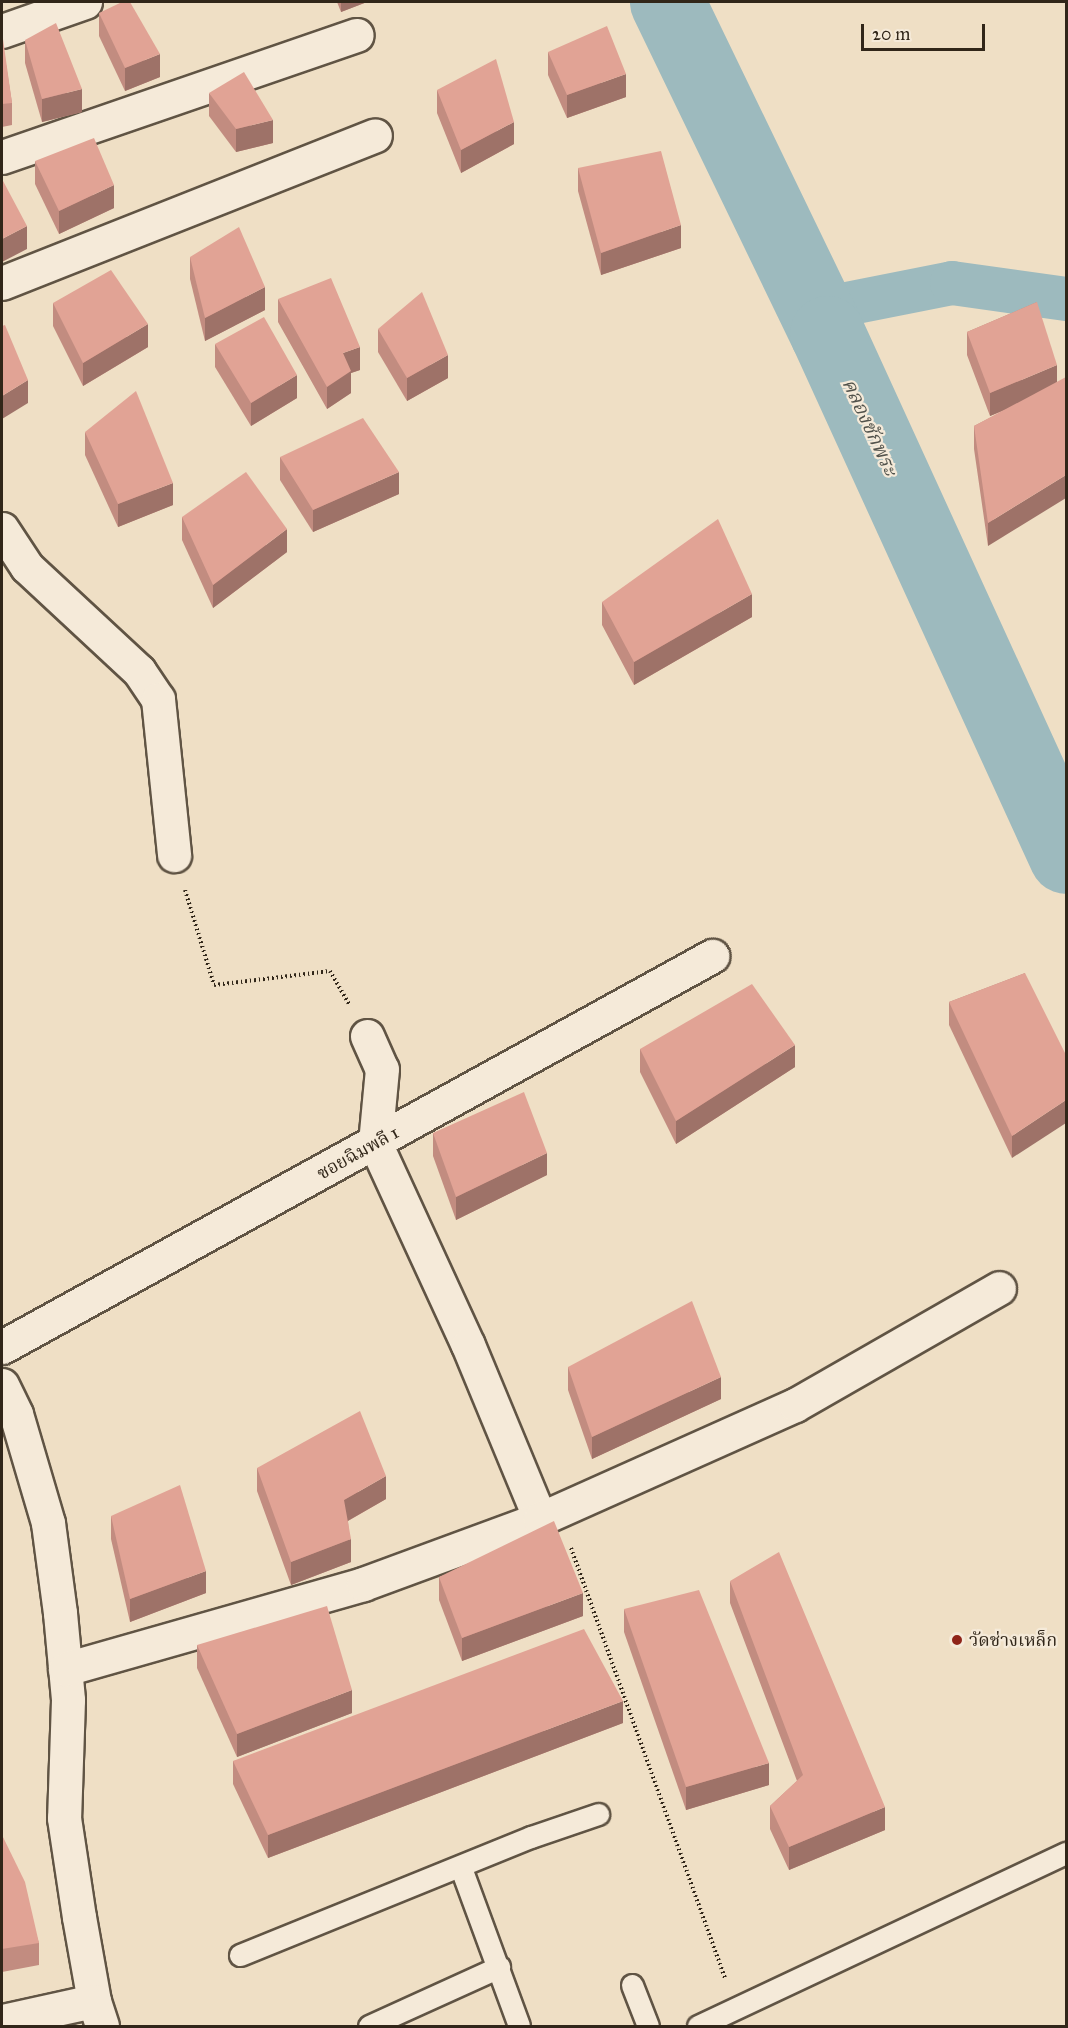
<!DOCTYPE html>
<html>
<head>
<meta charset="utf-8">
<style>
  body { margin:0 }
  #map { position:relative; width:1068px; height:2028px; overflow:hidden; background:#efdfc5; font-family:"IM FELL Great Primer","Noto Serif Thai",serif }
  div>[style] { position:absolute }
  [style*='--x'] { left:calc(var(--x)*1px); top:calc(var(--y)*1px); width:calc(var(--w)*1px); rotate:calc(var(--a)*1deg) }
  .canal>* { height:44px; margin:-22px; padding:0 22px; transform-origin:22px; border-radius:22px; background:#9dbabe }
  .river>* { height:75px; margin:-37.5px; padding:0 37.5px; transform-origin:37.5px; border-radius:37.5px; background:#9dbabe }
  .path>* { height:4px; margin-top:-2px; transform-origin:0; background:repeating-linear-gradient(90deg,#312619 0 1.5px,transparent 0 4.5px) }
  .roads { filter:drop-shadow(2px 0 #605444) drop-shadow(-2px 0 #605444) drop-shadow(0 2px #605444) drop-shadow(0 -2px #605444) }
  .lane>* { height:21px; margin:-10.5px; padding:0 10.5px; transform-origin:10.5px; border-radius:10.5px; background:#f5ead9 }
  .street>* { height:33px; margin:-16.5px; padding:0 16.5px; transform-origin:16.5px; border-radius:16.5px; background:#f5ead9 }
  .wall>* { inset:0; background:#c28c80 }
  .shaded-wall>* { inset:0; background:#9e7268 }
  .building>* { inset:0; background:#e1a395 }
  .dots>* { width:16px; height:16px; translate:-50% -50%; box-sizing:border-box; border:3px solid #f5ead9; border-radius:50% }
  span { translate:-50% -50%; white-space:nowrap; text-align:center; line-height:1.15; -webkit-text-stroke:4.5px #f5ead9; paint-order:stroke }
  .street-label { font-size:18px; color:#312619 }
  .poi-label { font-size:18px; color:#312619 }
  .left { translate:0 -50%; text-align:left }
  .water-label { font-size:20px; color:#51524b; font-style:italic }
  .frame { position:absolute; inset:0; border:3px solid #312619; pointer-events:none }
  .scale { position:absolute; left:861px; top:24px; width:124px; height:27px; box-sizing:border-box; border:3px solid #312619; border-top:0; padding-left:8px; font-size:18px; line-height:21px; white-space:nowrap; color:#312619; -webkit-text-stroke:4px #f5ead9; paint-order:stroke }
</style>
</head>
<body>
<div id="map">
  <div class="canal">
    <div style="--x:816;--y:310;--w:139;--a:-11.2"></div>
    <div style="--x:952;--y:283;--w:115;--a:8"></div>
  </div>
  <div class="river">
    <div style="--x:667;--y:2;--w:368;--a:64.2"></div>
    <div style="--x:827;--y:333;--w:575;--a:65.44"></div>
  </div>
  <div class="path">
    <div style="--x:185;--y:890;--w:99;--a:73"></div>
    <div style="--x:214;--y:985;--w:117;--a:-6.9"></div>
    <div style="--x:330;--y:971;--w:38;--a:60"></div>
    <div style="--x:571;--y:1548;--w:457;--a:70.3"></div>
  </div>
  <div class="roads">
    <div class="lane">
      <div style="--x:461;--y:1868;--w:168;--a:69.8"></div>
      <div style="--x:240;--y:1955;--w:314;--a:-22.1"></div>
      <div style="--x:531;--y:1837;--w:71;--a:-18.9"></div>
      <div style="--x:632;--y:1985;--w:44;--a:68.7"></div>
      <div style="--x:369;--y:2026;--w:143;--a:-24.4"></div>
      <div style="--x:698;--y:2026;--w:407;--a:-25.2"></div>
    </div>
    <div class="street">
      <div style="--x:2;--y:31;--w:88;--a:-19.3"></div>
      <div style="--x:2;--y:157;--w:375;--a:-19"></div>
      <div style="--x:2;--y:283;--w:401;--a:-21.6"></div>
      <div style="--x:2;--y:529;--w:45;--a:56.7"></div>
      <div style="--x:27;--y:567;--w:153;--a:42.9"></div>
      <div style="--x:139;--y:671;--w:34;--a:56"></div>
      <div style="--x:158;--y:699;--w:157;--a:84.1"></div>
      <div style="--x:367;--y:1036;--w:36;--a:66"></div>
      <div style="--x:382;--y:1069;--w:74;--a:95.4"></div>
      <div style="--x:375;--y:1143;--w:222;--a:65.3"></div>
      <div style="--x:468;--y:1345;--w:188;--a:67.5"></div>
      <div style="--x:2;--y:1347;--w:811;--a:-28.84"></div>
      <div style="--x:2;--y:1385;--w:32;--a:64"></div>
      <div style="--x:16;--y:1414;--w:114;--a:73.6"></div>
      <div style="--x:48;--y:1523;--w:91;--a:82.4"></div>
      <div style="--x:60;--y:1613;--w:87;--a:84.7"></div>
      <div style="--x:68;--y:1700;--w:118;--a:91.9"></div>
      <div style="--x:64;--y:1818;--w:100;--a:81.4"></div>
      <div style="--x:79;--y:1917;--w:85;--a:79.9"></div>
      <div style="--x:94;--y:2001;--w:26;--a:72"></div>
      <div style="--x:65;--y:1669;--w:310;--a:-15.9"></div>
      <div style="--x:363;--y:1584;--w:189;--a:-20.2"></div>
      <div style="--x:540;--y:1519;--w:279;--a:-24.1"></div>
      <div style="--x:795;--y:1405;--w:235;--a:-29.8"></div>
      <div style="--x:2;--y:2021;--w:94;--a:-12.3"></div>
    </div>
  </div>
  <div class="wall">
    <div style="clip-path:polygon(337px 2px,367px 2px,341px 12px)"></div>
    <div style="clip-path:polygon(99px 13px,160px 77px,125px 91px,99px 36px)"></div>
    <div style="clip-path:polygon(2px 39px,12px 103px,12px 125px,2px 127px)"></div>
    <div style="clip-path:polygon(25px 40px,82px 112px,42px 122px,25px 63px)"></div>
    <div style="clip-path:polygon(548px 52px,626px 97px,567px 118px,548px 75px)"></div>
    <div style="clip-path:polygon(437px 90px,514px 144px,461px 173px,437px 113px)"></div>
    <div style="clip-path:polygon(209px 93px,273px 143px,236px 152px,209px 116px)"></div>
    <div style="clip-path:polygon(35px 161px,114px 208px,59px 234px,35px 184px)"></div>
    <div style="clip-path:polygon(578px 168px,681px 248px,601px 275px,578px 191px)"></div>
    <div style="clip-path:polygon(190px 257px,265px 310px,205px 341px,190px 279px)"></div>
    <div style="clip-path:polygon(278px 299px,360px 370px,351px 373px,351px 393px,327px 409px,278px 322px)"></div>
    <div style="clip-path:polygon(1037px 302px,988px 546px,974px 449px,974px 426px,1005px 410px,990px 416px,967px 355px,967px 332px)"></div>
    <div style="clip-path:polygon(53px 303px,148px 347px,83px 386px,53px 326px)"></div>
    <div style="clip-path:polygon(378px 329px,448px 378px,407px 401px,378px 352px)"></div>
    <div style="clip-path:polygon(215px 344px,297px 398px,251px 426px,215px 367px)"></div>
    <div style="clip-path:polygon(85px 432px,173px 505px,118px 527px,85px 455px)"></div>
    <div style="clip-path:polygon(280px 457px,399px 494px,313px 532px,280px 480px)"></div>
    <div style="clip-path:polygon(182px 517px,287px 552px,213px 608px,182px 540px)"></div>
    <div style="clip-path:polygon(602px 602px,752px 617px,634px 685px,602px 625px)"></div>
    <div style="clip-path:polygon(1025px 973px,1012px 1158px,949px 1025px,949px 1002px)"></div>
    <div style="clip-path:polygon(640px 1049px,795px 1067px,676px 1144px,640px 1072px)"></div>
    <div style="clip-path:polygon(433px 1133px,547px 1175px,456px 1220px,433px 1156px)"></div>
    <div style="clip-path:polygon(568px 1367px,721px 1399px,592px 1459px,568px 1390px)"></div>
    <div style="clip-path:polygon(257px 1468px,386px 1499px,348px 1521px,351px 1562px,291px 1585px,257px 1491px)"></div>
    <div style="clip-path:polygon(111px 1516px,206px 1593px,130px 1622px,111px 1539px)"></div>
    <div style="clip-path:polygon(439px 1577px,583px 1616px,462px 1661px,439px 1600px)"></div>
    <div style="clip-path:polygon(730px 1581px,885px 1830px,789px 1870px,770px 1829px,770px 1806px,797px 1781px,730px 1603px)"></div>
    <div style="clip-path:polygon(624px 1609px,769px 1785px,686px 1810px,624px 1632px)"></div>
    <div style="clip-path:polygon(197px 1645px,352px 1713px,237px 1757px,197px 1668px)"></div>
    <div style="clip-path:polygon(623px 1723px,268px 1858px,233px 1784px,233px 1761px)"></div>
    <div style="clip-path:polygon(2px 1835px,39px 1943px,39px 1965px,2px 1972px)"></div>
  </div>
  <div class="shaded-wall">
    <div style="clip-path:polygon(341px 2px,367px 2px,341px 12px)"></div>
    <div style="clip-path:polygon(160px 54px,160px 77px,125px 91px,125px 68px)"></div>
    <div style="clip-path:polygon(626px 74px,626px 97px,567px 118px,567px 95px)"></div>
    <div style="clip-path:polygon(82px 89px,82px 112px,42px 122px,42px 99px)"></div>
    <div style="clip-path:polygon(273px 120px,273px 143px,236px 152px,236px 129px)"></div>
    <div style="clip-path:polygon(514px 122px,514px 144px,461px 173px,461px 150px)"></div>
    <div style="clip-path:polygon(114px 185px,114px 208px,59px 234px,59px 211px)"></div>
    <div style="clip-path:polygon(681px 225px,681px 248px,601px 275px,601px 253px)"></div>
    <div style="clip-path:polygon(27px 226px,27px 249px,2px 262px,2px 239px)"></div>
    <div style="clip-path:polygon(265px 287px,265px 310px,205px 341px,205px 318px)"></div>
    <div style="clip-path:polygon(148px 324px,148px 347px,83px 386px,83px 363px)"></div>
    <div style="clip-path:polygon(360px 347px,360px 370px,351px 373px,351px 393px,327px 409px,327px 387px,343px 353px)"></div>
    <div style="clip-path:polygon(448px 355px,448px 378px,407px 401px,407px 378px)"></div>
    <div style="clip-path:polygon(1057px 365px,1057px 388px,990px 416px,990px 393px)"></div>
    <div style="clip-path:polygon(297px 375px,297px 398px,251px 426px,251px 403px)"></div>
    <div style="clip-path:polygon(28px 380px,28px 403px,2px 419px,2px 396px)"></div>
    <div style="clip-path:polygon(399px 472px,399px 494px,313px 532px,313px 510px)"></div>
    <div style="clip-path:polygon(1066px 475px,1066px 498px,988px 546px,988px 523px)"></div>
    <div style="clip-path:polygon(173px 483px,173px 505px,118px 527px,118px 504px)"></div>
    <div style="clip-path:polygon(287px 529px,287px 552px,213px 608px,213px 585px)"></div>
    <div style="clip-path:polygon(752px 594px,752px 617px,634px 685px,634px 662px)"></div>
    <div style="clip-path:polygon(795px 1045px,795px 1067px,676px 1144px,676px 1121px)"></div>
    <div style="clip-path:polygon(1066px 1100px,1066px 1123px,1012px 1158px,1012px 1136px)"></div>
    <div style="clip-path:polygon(547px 1153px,547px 1175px,456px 1220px,456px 1197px)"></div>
    <div style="clip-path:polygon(721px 1377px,721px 1399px,592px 1459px,592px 1437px)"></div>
    <div style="clip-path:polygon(386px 1476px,386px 1499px,344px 1523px,344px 1500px)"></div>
    <div style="clip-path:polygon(351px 1539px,351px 1562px,291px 1585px,291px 1562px)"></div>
    <div style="clip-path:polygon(206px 1571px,206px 1593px,130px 1622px,130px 1599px)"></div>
    <div style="clip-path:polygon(583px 1593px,583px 1616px,462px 1661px,462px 1638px)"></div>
    <div style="clip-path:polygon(352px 1690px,352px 1713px,237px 1757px,237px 1734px)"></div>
    <div style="clip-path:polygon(623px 1701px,623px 1723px,268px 1858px,268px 1835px)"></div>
    <div style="clip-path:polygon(769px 1763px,769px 1785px,686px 1810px,686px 1787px)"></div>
    <div style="clip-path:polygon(885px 1807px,885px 1830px,789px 1870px,789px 1847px)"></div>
  </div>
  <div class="building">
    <div style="clip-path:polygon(122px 2px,130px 2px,160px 54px,125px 68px,99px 13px)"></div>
    <div style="clip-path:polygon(56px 23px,82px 89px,42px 99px,25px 40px)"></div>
    <div style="clip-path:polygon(607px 26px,626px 74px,567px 95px,548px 52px)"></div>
    <div style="clip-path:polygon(2px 39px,3px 39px,12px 103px,2px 104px)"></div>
    <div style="clip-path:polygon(496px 59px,514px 122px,461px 150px,437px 90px)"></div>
    <div style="clip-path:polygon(244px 72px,273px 120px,236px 129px,209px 93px)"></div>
    <div style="clip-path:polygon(94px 138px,114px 185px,59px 211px,35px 161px)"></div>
    <div style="clip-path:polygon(661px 151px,681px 225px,601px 253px,578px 168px)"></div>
    <div style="clip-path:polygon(2px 179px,27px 226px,2px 239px)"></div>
    <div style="clip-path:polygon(239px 227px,265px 287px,205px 318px,190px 257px)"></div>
    <div style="clip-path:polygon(111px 270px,148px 324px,83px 363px,53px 303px)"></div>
    <div style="clip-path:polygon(331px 278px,360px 347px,343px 353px,351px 371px,327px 387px,278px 299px)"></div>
    <div style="clip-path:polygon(422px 292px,448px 355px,407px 378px,378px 329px)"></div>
    <div style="clip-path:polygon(1037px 302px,1057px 365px,990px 393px,967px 332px)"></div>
    <div style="clip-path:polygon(264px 317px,297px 375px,251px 403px,215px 344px)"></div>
    <div style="clip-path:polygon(5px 325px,28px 380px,2px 396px,2px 326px)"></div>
    <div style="clip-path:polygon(1066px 377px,1066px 475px,988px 523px,974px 426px)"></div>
    <div style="clip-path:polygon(136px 391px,173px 483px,118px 504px,85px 432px)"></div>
    <div style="clip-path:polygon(363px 418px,399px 472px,313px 510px,280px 457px)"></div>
    <div style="clip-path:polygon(246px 472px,287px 529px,213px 585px,182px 517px)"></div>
    <div style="clip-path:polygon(718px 519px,752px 594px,634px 662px,602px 602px)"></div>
    <div style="clip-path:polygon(1025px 973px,1066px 1055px,1066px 1100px,1012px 1136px,949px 1002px)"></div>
    <div style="clip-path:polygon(752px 984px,795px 1045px,676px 1121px,640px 1049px)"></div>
    <div style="clip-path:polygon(524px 1092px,547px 1153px,456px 1197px,433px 1133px)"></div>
    <div style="clip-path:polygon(692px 1301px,721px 1377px,592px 1437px,568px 1367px)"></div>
    <div style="clip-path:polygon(360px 1411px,386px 1476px,344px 1500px,351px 1539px,291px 1562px,257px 1468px)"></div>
    <div style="clip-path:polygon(180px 1485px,206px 1571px,130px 1599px,111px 1516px)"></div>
    <div style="clip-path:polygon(554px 1521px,583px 1593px,462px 1638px,439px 1577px)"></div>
    <div style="clip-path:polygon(779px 1552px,885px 1807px,789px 1847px,770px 1806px,803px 1775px,730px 1581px)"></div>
    <div style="clip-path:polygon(699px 1590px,769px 1763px,686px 1787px,624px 1609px)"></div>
    <div style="clip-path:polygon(327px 1606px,352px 1690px,237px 1734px,197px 1645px)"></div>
    <div style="clip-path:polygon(584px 1629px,623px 1701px,268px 1835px,233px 1761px)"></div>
    <div style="clip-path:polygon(2px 1835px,25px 1882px,39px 1943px,2px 1949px)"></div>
  </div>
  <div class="dots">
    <div style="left:957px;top:1640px;background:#8f2418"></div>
  </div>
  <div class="street-label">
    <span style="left:358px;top:1153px;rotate:-29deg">ซอยฉิมพลี 1</span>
  </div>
  <div class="poi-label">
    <span class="left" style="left:969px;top:1640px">วัดช่างเหล็ก</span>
  </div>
  <div class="water-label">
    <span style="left:870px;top:427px;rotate:65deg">คลองชักพระ</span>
  </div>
  <div class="frame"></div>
  <div class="scale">20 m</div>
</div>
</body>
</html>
